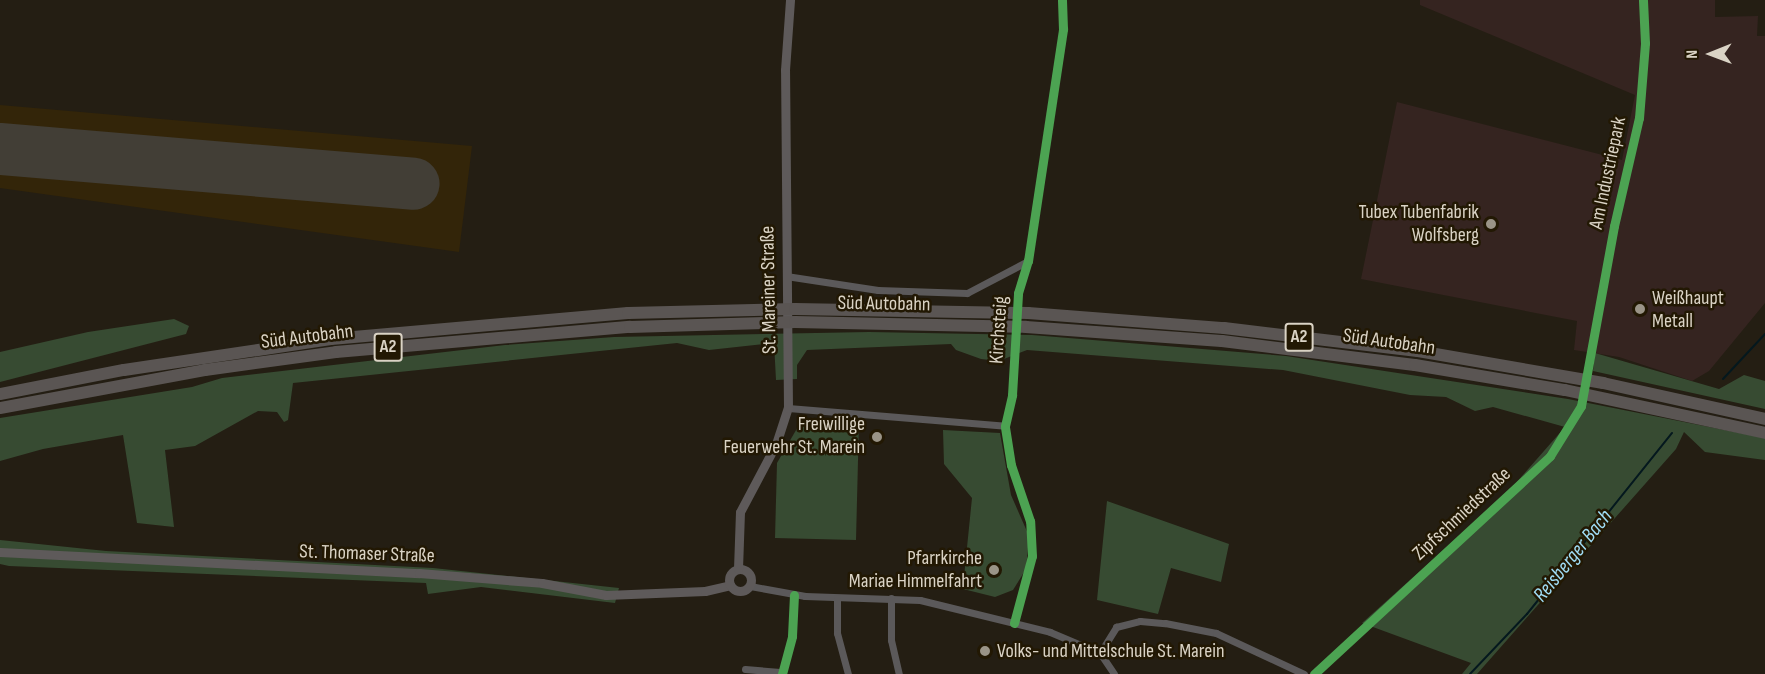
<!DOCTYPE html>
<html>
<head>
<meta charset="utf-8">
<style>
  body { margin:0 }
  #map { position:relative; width:1765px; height:674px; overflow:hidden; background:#241e13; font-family:"Sofia Sans Condensed",sans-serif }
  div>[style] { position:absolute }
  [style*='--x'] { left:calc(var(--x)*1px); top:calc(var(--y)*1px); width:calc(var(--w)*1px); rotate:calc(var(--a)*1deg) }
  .built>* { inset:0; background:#332509 }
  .industrial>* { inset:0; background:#352420 }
  .green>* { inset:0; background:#374b32 }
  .stream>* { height:2px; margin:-1px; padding:0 1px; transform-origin:1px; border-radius:1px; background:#04181e }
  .runway>* { height:52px; margin:-26px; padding:0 26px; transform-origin:26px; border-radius:26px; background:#423e36 }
  .street>* { height:7px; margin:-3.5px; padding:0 3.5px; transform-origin:3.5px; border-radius:3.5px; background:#5b595a }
  .secondary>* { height:9px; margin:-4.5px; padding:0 4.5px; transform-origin:4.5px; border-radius:4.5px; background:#5e5a5a }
  .secondary>.ring { margin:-4.5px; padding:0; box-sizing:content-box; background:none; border:9px solid #5e5a5a; border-radius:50% }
  .highway>* { height:12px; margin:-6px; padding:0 6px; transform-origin:6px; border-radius:6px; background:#5a5553 }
  .cycleway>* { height:9px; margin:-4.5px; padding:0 4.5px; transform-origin:4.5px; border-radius:4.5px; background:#4ca352 }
  .dots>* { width:16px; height:16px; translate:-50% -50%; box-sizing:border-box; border:3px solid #221803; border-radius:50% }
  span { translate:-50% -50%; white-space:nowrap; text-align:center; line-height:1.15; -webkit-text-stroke:5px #221803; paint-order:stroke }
  .shield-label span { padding:2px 4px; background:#221803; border:2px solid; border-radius:4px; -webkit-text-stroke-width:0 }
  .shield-label { font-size:18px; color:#dad3c5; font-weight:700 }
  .street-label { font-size:20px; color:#dad3c5 }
  .poi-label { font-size:20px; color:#dad3c5 }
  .right { translate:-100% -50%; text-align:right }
  .left { translate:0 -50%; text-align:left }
  .water-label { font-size:21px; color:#a0dcf5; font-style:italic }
  .north { position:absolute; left:1681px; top:24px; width:60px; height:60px; -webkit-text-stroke:4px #221803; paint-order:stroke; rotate:269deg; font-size:16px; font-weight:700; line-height:24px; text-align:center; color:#dad3c5 }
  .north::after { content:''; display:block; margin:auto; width:21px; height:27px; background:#dad3c5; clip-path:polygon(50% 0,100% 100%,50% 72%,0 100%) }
</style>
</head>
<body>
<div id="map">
  <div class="built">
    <div style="clip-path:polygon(0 105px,472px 146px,459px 252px,0 188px)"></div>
  </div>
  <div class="industrial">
    <div style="clip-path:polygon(1420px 0,1715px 0,1715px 17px,1758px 16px,1757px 36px,1765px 36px,1765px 303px,1709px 371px,1692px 381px,1619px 357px,1574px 350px,1577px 321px,1361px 279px,1397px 102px,1622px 160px,1635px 95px,1420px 5px)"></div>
  </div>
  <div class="green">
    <div style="clip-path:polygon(174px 319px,189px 326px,186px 334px,0 382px,0 352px,88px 332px)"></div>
    <div style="clip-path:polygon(869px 332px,1032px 335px,1286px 356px,1568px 399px,1765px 438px,1765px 460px,1705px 452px,1684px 432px,1676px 449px,1477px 674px,1462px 674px,1471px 663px,1362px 623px,1507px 493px,1565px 427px,1493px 407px,1475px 411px,1446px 397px,1410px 395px,1283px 370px,1027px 350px,999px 361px,981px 359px,956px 350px,951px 344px,807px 350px,797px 365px,797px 379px,776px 380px,774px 343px,709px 350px,677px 343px,293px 383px,288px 420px,284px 422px,277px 412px,258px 411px,195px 446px,165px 450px,174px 527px,137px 523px,123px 435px,43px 449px,0 461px,0 418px,192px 387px,222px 378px,505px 345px,614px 337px)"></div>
    <div style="clip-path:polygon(1595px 353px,1719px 389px,1744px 375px,1765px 381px,1765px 409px,1593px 371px)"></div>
    <div style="clip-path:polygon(803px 418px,859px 421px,856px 540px,775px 538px,777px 463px)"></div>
    <div style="clip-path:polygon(943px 430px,1000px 433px,1011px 495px,1029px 536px,1026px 569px,1013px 590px,995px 597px,959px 588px,960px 577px,964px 577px,972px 498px,944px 464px)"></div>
    <div style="clip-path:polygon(1107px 501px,1229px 544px,1221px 582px,1171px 568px,1158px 614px,1097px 600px)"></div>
    <div style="clip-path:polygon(0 540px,106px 551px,433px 568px,619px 588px,615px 603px,481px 587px,428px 594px,426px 583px,9px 566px,0 564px)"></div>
  </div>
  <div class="stream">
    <div style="--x:1723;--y:379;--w:62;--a:-47"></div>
    <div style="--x:1470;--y:674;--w:83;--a:-46.5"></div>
    <div style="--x:1527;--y:614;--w:232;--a:-51.3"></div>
  </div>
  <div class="runway">
    <div style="--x:0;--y:149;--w:415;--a:4.8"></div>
  </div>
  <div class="street">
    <div style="--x:786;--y:276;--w:93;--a:8.7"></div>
    <div style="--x:878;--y:290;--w:89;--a:1.9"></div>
    <div style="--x:967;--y:293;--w:69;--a:-27.7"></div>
    <div style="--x:788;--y:408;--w:218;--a:4.7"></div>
    <div style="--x:750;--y:586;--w:56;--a:10.3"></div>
    <div style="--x:805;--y:596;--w:115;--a:2"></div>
    <div style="--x:920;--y:600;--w:134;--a:13.8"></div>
    <div style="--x:1050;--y:632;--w:54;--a:22.8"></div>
    <div style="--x:1100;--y:653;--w:25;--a:56"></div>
    <div style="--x:837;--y:598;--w:35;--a:90"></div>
    <div style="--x:837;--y:633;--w:42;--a:75"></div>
    <div style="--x:891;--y:598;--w:42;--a:90"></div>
    <div style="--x:891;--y:640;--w:35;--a:77"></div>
    <div style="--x:1014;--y:623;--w:69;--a:-75"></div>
    <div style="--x:1032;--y:556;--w:35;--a:-93"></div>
    <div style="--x:1030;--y:521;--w:59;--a:-108.7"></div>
    <div style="--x:1011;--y:465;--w:39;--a:-99"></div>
    <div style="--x:1005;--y:426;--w:32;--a:-77"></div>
    <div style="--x:1012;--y:395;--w:102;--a:-86.6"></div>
    <div style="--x:1018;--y:293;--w:34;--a:-73"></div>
    <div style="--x:1028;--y:261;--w:235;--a:-81.4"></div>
    <div style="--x:1063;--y:29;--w:29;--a:-92"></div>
    <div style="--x:1100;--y:653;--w:31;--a:-58"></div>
    <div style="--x:1116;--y:627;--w:25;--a:-14"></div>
    <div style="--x:1140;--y:621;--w:25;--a:5"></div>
    <div style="--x:1165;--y:623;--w:52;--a:11.1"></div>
    <div style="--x:1216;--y:633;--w:97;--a:25"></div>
    <div style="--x:745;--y:669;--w:38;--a:5"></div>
    <div style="--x:782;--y:674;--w:39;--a:-75"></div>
    <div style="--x:792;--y:636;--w:41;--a:-87.2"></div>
    <div style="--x:1314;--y:674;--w:321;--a:-42.7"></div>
    <div style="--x:1550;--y:456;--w:59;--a:-58.2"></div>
    <div style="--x:1581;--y:406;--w:183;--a:-79.6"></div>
    <div style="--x:1614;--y:226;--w:111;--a:-77"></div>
    <div style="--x:1639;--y:118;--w:75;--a:-85.4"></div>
    <div style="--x:1645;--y:43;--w:43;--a:-92.7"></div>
  </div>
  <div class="secondary">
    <div style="--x:0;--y:552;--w:420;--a:2.9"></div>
    <div style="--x:419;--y:573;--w:123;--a:4.6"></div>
    <div style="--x:542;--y:583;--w:65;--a:10.6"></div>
    <div style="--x:606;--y:595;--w:99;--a:-2.3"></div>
    <div style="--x:705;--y:591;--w:26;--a:-13"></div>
    <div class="ring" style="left:729px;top:569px;width:13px;height:13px"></div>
    <div style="--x:738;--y:569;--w:57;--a:-88"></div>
    <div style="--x:740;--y:512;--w:77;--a:-62.1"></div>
    <div style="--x:776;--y:444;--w:38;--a:-72"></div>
    <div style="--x:788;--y:408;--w:338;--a:-90.5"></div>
    <div style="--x:785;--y:70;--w:70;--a:-85.9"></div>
  </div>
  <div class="highway">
    <div style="--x:0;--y:394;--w:126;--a:-11"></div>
    <div style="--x:124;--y:370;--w:209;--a:-8.5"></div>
    <div style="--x:331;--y:339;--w:298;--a:-5"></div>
    <div style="--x:628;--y:313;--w:167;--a:-1.4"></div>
    <div style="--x:795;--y:309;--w:233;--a:1"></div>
    <div style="--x:1028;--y:313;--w:197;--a:4.4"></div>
    <div style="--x:1224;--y:328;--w:195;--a:6.8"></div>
    <div style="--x:1418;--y:351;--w:188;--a:9.8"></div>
    <div style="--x:1603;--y:383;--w:166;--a:12.5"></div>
    <div style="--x:0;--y:408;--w:208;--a:-10.5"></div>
    <div style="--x:205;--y:370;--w:132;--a:-7.8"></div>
    <div style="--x:336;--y:352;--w:295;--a:-4.9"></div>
    <div style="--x:630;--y:327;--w:165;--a:-1.7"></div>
    <div style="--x:795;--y:322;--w:231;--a:1.2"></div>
    <div style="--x:1026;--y:327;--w:196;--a:4.1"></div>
    <div style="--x:1222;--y:341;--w:194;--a:7.1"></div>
    <div style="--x:1415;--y:365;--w:152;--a:9.5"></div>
    <div style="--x:1565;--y:390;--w:205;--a:12.1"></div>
  </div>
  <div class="cycleway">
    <div style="--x:1014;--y:623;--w:69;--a:-75"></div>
    <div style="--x:1032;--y:556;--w:35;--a:-93"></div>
    <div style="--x:1030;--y:521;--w:59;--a:-108.7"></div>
    <div style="--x:1011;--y:465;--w:39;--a:-99"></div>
    <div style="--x:1005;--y:426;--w:32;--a:-77"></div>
    <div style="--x:1012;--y:395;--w:102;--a:-86.6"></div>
    <div style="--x:1018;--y:293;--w:34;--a:-73"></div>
    <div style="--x:1028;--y:261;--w:235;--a:-81.4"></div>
    <div style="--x:1063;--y:29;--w:29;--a:-92"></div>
    <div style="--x:782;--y:674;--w:39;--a:-75"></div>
    <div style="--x:792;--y:636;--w:41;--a:-87.2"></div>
    <div style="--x:1314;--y:674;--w:321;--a:-42.7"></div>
    <div style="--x:1550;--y:456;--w:59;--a:-58.2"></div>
    <div style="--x:1581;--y:406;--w:183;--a:-79.6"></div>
    <div style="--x:1614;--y:226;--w:111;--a:-77"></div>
    <div style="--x:1639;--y:118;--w:75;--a:-85.4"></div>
    <div style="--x:1645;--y:43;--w:43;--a:-92.7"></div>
  </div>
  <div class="dots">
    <div style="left:1491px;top:224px;background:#9a9487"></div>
    <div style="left:1640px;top:309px;background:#9a9487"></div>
    <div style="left:877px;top:437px;background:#9a9487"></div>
    <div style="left:994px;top:570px;background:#9a9487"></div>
    <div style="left:985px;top:651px;background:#9a9487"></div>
  </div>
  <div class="shield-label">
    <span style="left:1299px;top:337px">A2</span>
    <span style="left:388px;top:347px">A2</span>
  </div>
  <div class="street-label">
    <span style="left:1608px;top:173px;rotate:-78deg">Am Industriepark</span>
    <span style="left:769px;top:290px;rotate:-91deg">St. Mareiner Straße</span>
    <span style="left:884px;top:304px;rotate:1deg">Süd Autobahn</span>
    <span style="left:999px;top:330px;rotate:-86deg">Kirchsteig</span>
    <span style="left:307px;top:337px;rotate:-7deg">Süd Autobahn</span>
    <span style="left:1389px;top:342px;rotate:8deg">Süd Autobahn</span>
    <span style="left:1462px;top:514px;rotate:-43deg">Zipfschmiedstraße</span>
    <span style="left:367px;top:554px;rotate:2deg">St. Thomaser Straße</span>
  </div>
  <div class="poi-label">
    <span class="right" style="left:1479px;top:224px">Tubex Tubenfabrik<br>Wolfsberg</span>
    <span class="left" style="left:1652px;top:310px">Weißhaupt<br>Metall</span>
    <span class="right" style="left:865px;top:436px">Freiwillige<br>Feuerwehr St. Marein</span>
    <span class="right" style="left:982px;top:570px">Pfarrkirche<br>Mariae Himmelfahrt</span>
    <span class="left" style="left:997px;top:651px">Volks- und Mittelschule St. Marein</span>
  </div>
  <div class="water-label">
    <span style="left:1573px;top:556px;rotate:-51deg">Reisberger Bach</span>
  </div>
  <div class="north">N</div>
</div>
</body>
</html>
